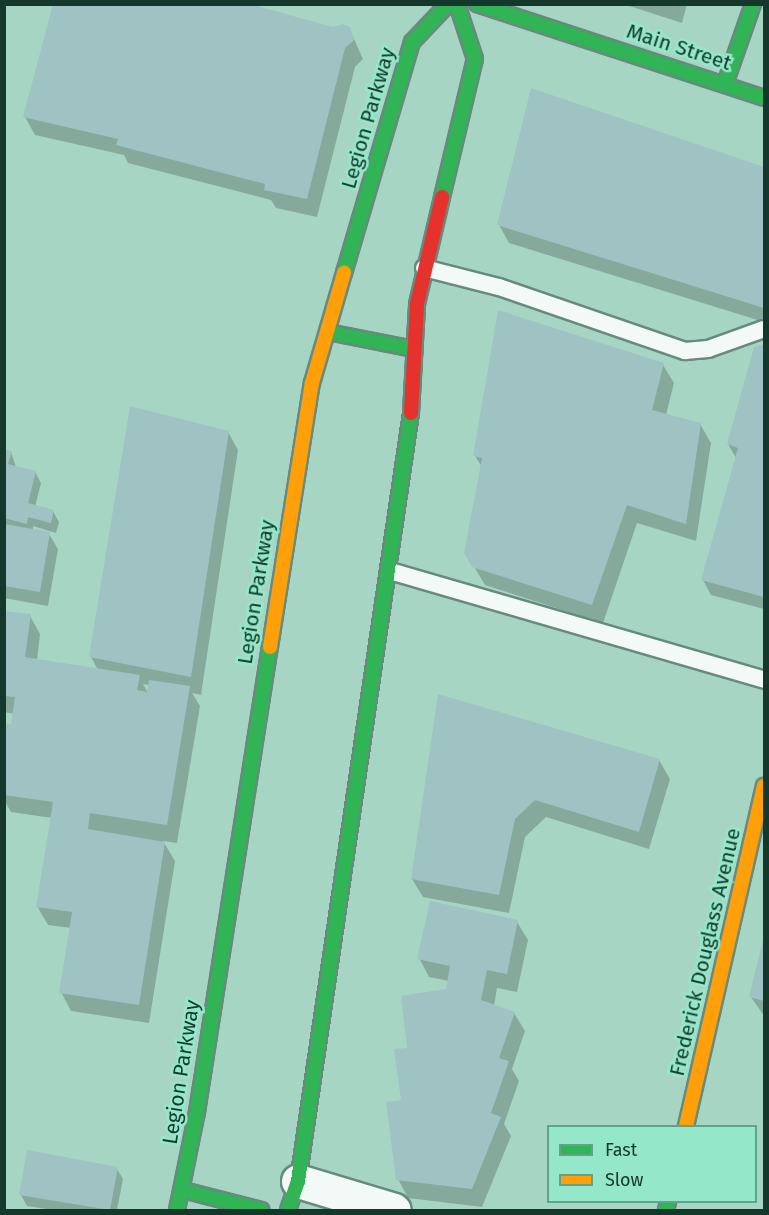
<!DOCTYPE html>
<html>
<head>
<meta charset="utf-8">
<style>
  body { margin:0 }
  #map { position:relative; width:769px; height:1215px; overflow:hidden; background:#a7d5c4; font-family:"Fira Sans",sans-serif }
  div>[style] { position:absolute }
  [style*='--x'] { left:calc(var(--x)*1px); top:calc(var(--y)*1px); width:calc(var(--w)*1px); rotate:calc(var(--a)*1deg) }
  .shadow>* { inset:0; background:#0003 }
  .building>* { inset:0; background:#9fc3c3 }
  .roads { filter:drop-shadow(2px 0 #688a7e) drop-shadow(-2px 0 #688a7e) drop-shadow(0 2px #688a7e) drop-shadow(0 -2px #688a7e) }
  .lane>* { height:16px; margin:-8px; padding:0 8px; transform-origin:8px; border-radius:8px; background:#f2f9f6 }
  .street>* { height:33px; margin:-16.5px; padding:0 16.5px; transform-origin:16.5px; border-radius:16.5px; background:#f2f9f6 }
  .fast>* { height:14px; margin:-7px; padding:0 7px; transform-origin:7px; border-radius:7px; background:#30b455 }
  .slow>* { height:14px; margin:-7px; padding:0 7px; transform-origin:7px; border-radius:7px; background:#ff9f0a }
  .jam>* { height:14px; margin:-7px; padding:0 7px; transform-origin:7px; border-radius:7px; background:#e5322d }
  span { translate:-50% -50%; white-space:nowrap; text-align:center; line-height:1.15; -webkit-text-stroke:5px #94e8c9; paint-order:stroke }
  .street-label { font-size:21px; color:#14382c }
  .frame { position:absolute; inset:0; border:6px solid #14382c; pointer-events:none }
  .legend { position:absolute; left:547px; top:1125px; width:210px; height:78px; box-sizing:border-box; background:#94e8c9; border:2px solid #61a28a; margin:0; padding:8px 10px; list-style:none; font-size:18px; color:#14382c }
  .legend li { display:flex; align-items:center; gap:12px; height:30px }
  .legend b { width:30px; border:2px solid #61a28a }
</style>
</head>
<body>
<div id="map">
  <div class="shadow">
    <div style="clip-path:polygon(623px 4px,687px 4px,682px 23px)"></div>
    <div style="clip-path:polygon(349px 28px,363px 59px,355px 67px,317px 217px,276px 208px,271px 200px,128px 163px,124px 155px,35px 135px,25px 117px,333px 29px)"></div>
    <div style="clip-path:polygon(532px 90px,764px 169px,764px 322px,509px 243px,499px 225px)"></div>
    <div style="clip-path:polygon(764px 345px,764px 609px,711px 595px,703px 580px,736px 458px,728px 444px,755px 348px)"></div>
    <div style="clip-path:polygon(663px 365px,674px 383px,666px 415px,700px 424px,711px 443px,696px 541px,637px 523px,603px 623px,485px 585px,466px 553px,482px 467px,475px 456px)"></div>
    <div style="clip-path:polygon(evenodd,228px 432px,238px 450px,201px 695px,192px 693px,200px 706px,177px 843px,163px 841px,175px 861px,149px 1023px,71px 1011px,61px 992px,71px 928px,48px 925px,37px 906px,52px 818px,11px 812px,4px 800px,4px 724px,12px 725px,14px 714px,4px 712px,4px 613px,30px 616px,40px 634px,37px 661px,98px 670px,91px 657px,228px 432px,143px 684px,149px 685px,148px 693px,143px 684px)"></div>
    <div style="clip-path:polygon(4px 450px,11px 452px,16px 467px,35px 472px,41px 483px,35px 507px,53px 511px,59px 522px,56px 533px,33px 526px,33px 531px,49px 534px,58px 549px,48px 606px,4px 598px)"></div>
    <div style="clip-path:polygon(439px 696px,659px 760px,670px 779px,649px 849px,546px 817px,525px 837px,509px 913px,423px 897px,412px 879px)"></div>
    <div style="clip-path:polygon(517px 922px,528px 940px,517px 992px,497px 988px,494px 1006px,514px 1013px,525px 1031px,512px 1069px,519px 1081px,504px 1124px,511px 1136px,482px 1207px,408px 1198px,398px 1179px,409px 1049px,447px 991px,449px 981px,429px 977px,419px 958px)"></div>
    <div style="clip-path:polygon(764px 939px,764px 1016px,751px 997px)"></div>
    <div style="clip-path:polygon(117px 1169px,123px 1179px,117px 1210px,53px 1210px,27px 1206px,21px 1195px)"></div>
  </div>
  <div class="building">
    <div style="clip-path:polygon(53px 4px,249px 4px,333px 27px,343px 24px,350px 27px,354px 40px,345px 48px,307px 199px,264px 190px,265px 184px,116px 145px,118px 139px,23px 117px)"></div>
    <div style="clip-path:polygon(531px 88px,764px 167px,764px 308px,497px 225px)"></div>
    <div style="clip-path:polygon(498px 310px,664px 363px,652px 410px,701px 423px,686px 524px,627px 505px,592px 605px,472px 567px,464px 553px,482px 458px,473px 456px)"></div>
    <div style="clip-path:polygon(764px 344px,764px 597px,701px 580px,738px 448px,727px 444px,754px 347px)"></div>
    <div style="clip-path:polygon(130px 406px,229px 431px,191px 677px,89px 657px)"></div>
    <div style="clip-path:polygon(4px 449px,12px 451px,8px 464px,36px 471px,28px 503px,54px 510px,51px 523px,28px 517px,27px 524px,4px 518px)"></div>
    <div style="clip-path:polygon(4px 524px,50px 532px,40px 592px,4px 586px)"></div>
    <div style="clip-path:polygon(4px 611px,31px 614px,25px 657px,140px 675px,137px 690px,147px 692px,149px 680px,190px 686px,167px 825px,90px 813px,88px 829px,165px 842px,139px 1005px,59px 993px,72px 912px,36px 907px,53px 802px,4px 795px,4px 723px,11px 724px,15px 697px,4px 696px)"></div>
    <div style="clip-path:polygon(438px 694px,660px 759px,639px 832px,535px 800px,515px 819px,499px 895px,411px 879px)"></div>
    <div style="clip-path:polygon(430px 901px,518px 920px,507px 974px,487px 970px,481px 1000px,515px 1012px,499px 1058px,509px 1061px,491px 1113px,501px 1117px,472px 1189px,396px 1180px,386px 1102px,401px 1100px,394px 1049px,407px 1048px,401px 996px,446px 989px,450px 966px,417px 959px)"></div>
    <div style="clip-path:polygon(764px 936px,764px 1001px,749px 997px)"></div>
    <div style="clip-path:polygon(27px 1150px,118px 1167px,110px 1210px,19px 1195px)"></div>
  </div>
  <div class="roads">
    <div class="lane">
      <div style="--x:424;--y:268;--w:77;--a:14.2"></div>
      <div style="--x:499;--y:287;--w:197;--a:19"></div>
      <div style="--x:685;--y:351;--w:23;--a:-5"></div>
      <div style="--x:708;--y:349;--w:59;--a:-19.7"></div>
      <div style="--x:390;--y:571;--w:390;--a:16.2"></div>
    </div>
    <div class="street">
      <div style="--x:298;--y:1181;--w:100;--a:16.8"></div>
    </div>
    <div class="fast">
      <div style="--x:477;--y:4;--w:302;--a:18.1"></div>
      <div style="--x:725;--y:84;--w:85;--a:-70.7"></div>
      <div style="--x:442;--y:197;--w:142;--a:-76.6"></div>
      <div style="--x:475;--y:59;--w:58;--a:-108.1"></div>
      <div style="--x:344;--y:273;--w:241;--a:-73.6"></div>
      <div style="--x:412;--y:42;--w:52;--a:-46.5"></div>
      <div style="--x:328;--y:332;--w:88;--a:11.2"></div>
      <div style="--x:183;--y:1190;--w:81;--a:14.4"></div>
      <div style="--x:177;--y:1210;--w:100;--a:-78.5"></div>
      <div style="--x:197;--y:1112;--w:471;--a:-81.1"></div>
      <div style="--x:288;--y:1210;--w:31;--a:-71"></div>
      <div style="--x:298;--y:1181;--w:776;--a:-81.63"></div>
      <div style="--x:666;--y:1210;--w:8;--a:-76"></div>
    </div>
    <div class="slow">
      <div style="--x:270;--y:647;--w:267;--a:-81"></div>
      <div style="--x:312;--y:383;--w:115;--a:-73.8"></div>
      <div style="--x:686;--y:1126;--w:349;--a:-77.1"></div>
    </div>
    <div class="jam">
      <div style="--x:411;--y:413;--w:109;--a:-86.8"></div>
      <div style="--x:417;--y:304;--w:110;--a:-76.8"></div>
    </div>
  </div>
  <div class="street-label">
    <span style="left:679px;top:47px;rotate:18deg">Main Street</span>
    <span style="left:368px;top:118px;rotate:-74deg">Legion Parkway</span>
    <span style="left:256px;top:592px;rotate:-81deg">Legion Parkway</span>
    <span style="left:705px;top:952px;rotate:-77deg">Frederick Douglass Avenue</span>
    <span style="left:181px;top:1072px;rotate:-81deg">Legion Parkway</span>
  </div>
  <div class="frame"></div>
  <ul class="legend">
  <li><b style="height:8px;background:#30b455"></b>Fast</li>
  <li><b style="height:8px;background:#ff9f0a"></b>Slow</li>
  </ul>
</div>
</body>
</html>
